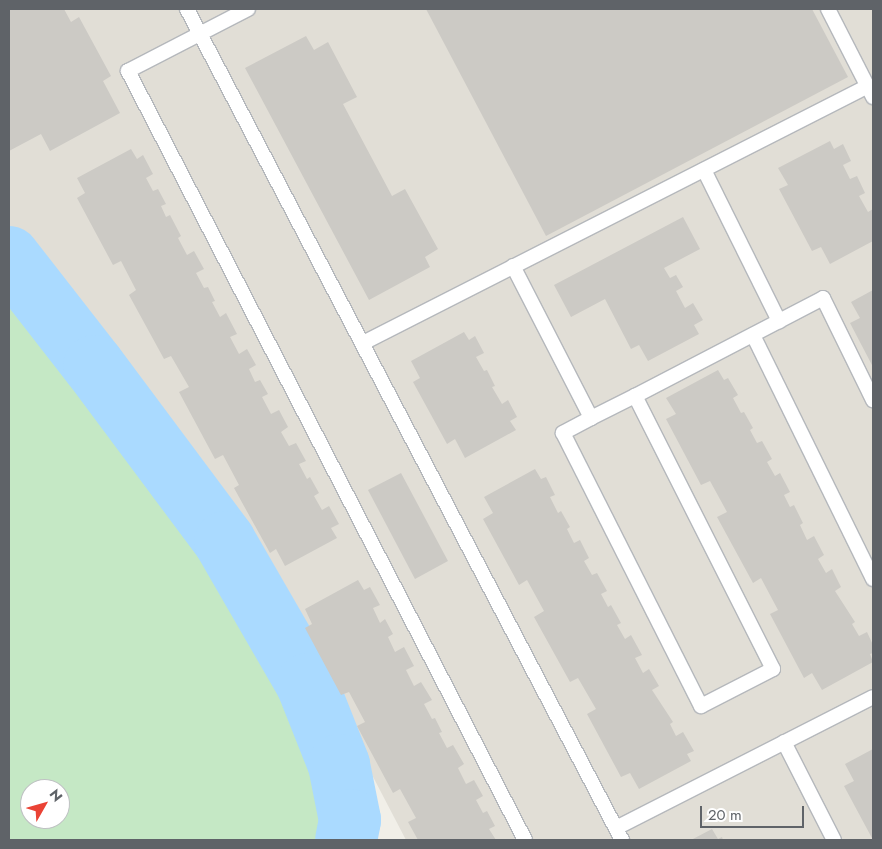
<!DOCTYPE html>
<html>
<head>
<meta charset="utf-8">
<style>
  body { margin:0 }
  #map { position:relative; width:882px; height:849px; overflow:hidden; background:#f1efe8; font-family:Jost,sans-serif }
  div>[style] { position:absolute }
  [style*='--x'] { left:calc(var(--x)*1px); top:calc(var(--y)*1px); width:calc(var(--w)*1px); rotate:calc(var(--a)*1deg) }
  .education>* { inset:0; background:#e1ded6 }
  .green>* { inset:0; background:#c5e8c5 }
  .river>* { height:62px; margin:-31px; padding:0 31px; transform-origin:31px; border-radius:31px; background:#aadaff }
  .building>* { inset:0; background:#cccac5 }
  .roads { filter:drop-shadow(1px 0 #b5b8bc) drop-shadow(-1px 0 #b5b8bc) drop-shadow(0 1px #b5b8bc) drop-shadow(0 -1px #b5b8bc) }
  .lane>* { height:14px; margin:-7px; padding:0 7px; transform-origin:7px; border-radius:7px; background:#fff }
  span { translate:-50% -50%; white-space:nowrap; text-align:center; line-height:1.15; -webkit-text-stroke:4px #fff; paint-order:stroke }
  .frame { position:absolute; inset:0; border:10px solid #5f6368; pointer-events:none }
  .north { position:absolute; left:20px; top:779px; width:50px; height:50px; box-sizing:border-box; background:#fff; border:1px solid #bfc1c3; border-radius:50%; rotate:52deg; font-size:14px; font-weight:700; line-height:20px; text-align:center; color:#5f6368 }
  .north::after { content:''; display:block; margin:auto; width:18px; height:22px; background:#ea4335; clip-path:polygon(50% 0,100% 100%,50% 72%,0 100%) }
  .scale { position:absolute; left:700px; top:806px; width:104px; height:22px; box-sizing:border-box; border:2px solid #5f6368; border-top:0; padding-left:6px; font-size:15px; line-height:18px; white-space:nowrap; color:#5f6368; -webkit-text-stroke:4px #fff; paint-order:stroke }
</style>
</head>
<body>
<div id="map">
  <div class="education">
    <div style="clip-path:polygon(9px 9px,873px 9px,873px 840px,406px 840px,275px 589px,9px 268px)"></div>
  </div>
  <div class="green">
    <div style="clip-path:polygon(evenodd,9px 292px,227px 585px,319px 754px,330px 826px,325px 840px,9px 840px,9px 292px,30px 789px,60px 789px,60px 819px,30px 819px,30px 789px)"></div>
  </div>
  <div class="river">
    <div style="--x:9;--y:257;--w:138;--a:52.1"></div>
    <div style="--x:94;--y:366;--w:219;--a:53.3"></div>
    <div style="--x:225;--y:542;--w:164;--a:60"></div>
    <div style="--x:307;--y:684;--w:87;--a:68.4"></div>
    <div style="--x:339;--y:765;--w:56;--a:78.7"></div>
    <div style="--x:350;--y:820;--w:20;--a:101"></div>
  </div>
  <div class="building">
    <div style="clip-path:polygon(9px 9px,64px 9px,71px 22px,79px 17px,111px 76px,103px 81px,120px 113px,50px 151px,41px 134px,9px 151px)"></div>
    <div style="clip-path:polygon(426px 9px,812px 9px,848px 77px,546px 236px)"></div>
    <div style="clip-path:polygon(306px 36px,314px 50px,328px 42px,357px 97px,343px 104px,392px 196px,405px 189px,438px 249px,425px 257px,430px 267px,369px 300px,245px 68px)"></div>
    <div style="clip-path:polygon(830px 141px,834px 149px,843px 144px,851px 161px,843px 165px,850px 179px,857px 176px,865px 193px,859px 196px,868px 212px,873px 209px,873px 241px,830px 264px,821px 247px,812px 251px,779px 189px,788px 185px,778px 168px)"></div>
    <div style="clip-path:polygon(131px 149px,137px 159px,143px 155px,153px 174px,146px 178px,153px 191px,158px 189px,166px 204px,161px 206px,166px 217px,170px 215px,181px 236px,178px 238px,187px 255px,194px 251px,204px 269px,196px 273px,204px 288px,208px 287px,215px 301px,212px 302px,220px 317px,226px 313px,237px 334px,230px 337px,239px 354px,247px 349px,256px 365px,249px 369px,255px 382px,260px 380px,268px 394px,262px 397px,271px 414px,279px 410px,288px 427px,281px 432px,289px 446px,296px 443px,306px 461px,299px 464px,307px 479px,310px 477px,319px 493px,314px 496px,322px 510px,329px 506px,339px 524px,331px 528px,337px 538px,285px 566px,276px 549px,270px 553px,234px 488px,239px 485px,223px 455px,215px 459px,179px 392px,189px 387px,171px 356px,164px 359px,129px 295px,136px 290px,121px 261px,113px 265px,77px 198px,85px 193px,77px 178px)"></div>
    <div style="clip-path:polygon(683px 217px,700px 249px,664px 268px,670px 278px,676px 275px,683px 287px,676px 291px,685px 308px,693px 303px,703px 320px,694px 325px,699px 334px,648px 361px,639px 345px,631px 349px,605px 299px,571px 317px,554px 285px)"></div>
    <div style="clip-path:polygon(873px 290px,873px 367px,850px 323px,860px 318px,851px 302px)"></div>
    <div style="clip-path:polygon(464px 332px,469px 340px,475px 336px,484px 353px,476px 357px,484px 371px,487px 370px,495px 386px,492px 387px,502px 404px,508px 400px,517px 417px,510px 421px,516px 430px,465px 458px,455px 439px,447px 444px,413px 382px,420px 378px,411px 361px)"></div>
    <div style="clip-path:polygon(718px 370px,724px 380px,728px 378px,738px 395px,733px 398px,741px 413px,744px 412px,753px 428px,750px 430px,757px 443px,762px 441px,772px 459px,767px 462px,775px 476px,780px 473px,790px 492px,784px 495px,790px 507px,794px 505px,803px 523px,800px 525px,807px 540px,814px 536px,824px 555px,818px 559px,826px 573px,832px 569px,841px 587px,835px 591px,855px 622px,852px 624px,859px 636px,867px 632px,873px 645px,873px 653px,870px 654px,873px 662px,822px 690px,812px 673px,804px 678px,770px 614px,778px 610px,761px 578px,753px 583px,717px 517px,727px 512px,710px 481px,701px 485px,666px 419px,676px 414px,666px 398px)"></div>
    <div style="clip-path:polygon(535px 469px,541px 479px,546px 477px,555px 495px,550px 497px,558px 513px,561px 511px,570px 527px,567px 529px,574px 543px,580px 540px,589px 558px,584px 561px,592px 575px,597px 573px,607px 591px,601px 594px,608px 607px,611px 605px,621px 623px,617px 625px,625px 639px,631px 635px,642px 655px,635px 658px,643px 673px,649px 669px,659px 686px,652px 690px,673px 722px,670px 724px,676px 736px,683px 732px,694px 751px,687px 754px,691px 761px,639px 789px,630px 773px,621px 777px,587px 714px,596px 709px,578px 678px,570px 682px,534px 617px,544px 611px,527px 580px,519px 585px,483px 519px,493px 513px,484px 497px)"></div>
    <div style="clip-path:polygon(401px 473px,448px 561px,415px 579px,368px 490px)"></div>
    <div style="clip-path:polygon(358px 580px,364px 590px,370px 587px,380px 605px,373px 608px,380px 623px,385px 619px,393px 634px,388px 637px,395px 652px,404px 647px,414px 666px,406px 670px,414px 686px,421px 682px,432px 700px,424px 704px,432px 719px,435px 718px,442px 732px,439px 733px,447px 748px,453px 745px,464px 764px,458px 768px,466px 784px,474px 780px,483px 796px,476px 800px,483px 813px,487px 811px,495px 826px,489px 829px,496px 840px,418px 840px,408px 822px,416px 818px,400px 789px,393px 793px,357px 726px,365px 722px,349px 692px,341px 695px,305px 628px,312px 624px,305px 609px)"></div>
    <div style="clip-path:polygon(873px 749px,873px 840px,844px 786px,854px 781px,845px 764px)"></div>
    <div style="clip-path:polygon(712px 829px,718px 839px,722px 837px,723px 840px,691px 840px)"></div>
  </div>
  <div class="roads">
    <div class="lane">
      <div style="--x:187;--y:9;--w:938;--a:62.37"></div>
      <div style="--x:248;--y:9;--w:135;--a:152.7"></div>
      <div style="--x:128;--y:71;--w:865;--a:62.69"></div>
      <div style="--x:828;--y:9;--w:99;--a:62.9"></div>
      <div style="--x:704;--y:170;--w:169;--a:63.6"></div>
      <div style="--x:513;--y:266;--w:171;--a:62.8"></div>
      <div style="--x:591;--y:418;--w:32;--a:152"></div>
      <div style="--x:563;--y:433;--w:306;--a:63.2"></div>
      <div style="--x:701;--y:706;--w:81;--a:-27.2"></div>
      <div style="--x:773;--y:669;--w:306;--a:-116.8"></div>
      <div style="--x:635;--y:396;--w:49;--a:153.4"></div>
      <div style="--x:753;--y:335;--w:272;--a:63.8"></div>
      <div style="--x:363;--y:343;--w:567;--a:-26.97"></div>
      <div style="--x:635;--y:396;--w:212;--a:-27.5"></div>
      <div style="--x:823;--y:298;--w:114;--a:63.9"></div>
      <div style="--x:784;--y:742;--w:110;--a:63"></div>
      <div style="--x:616;--y:828;--w:288;--a:-27"></div>
    </div>
  </div>
  <div class="frame"></div>
  <div class="north">N</div>
  <div class="scale">20 m</div>
</div>
</body>
</html>
